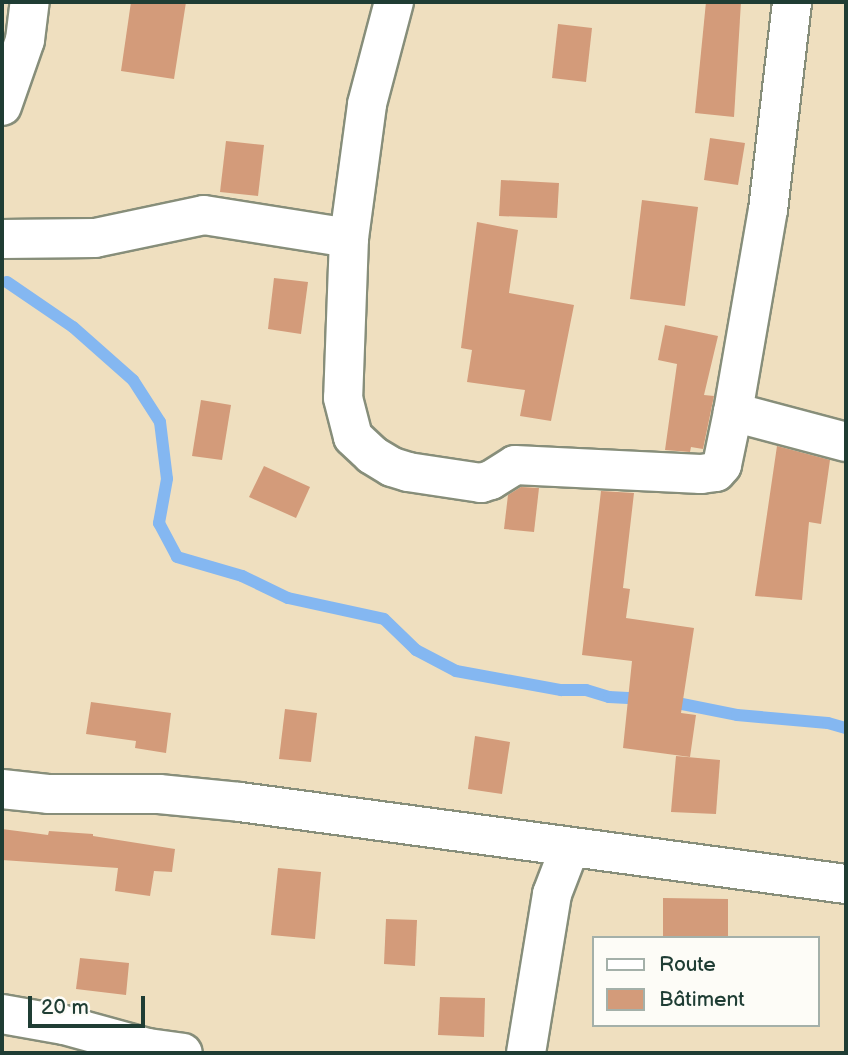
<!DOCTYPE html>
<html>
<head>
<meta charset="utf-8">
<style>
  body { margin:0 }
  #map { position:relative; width:848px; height:1055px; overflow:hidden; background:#efdfbf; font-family:"Balsamiq Sans",sans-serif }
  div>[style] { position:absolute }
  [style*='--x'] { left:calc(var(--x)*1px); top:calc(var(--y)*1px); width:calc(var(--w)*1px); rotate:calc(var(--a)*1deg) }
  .stream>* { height:12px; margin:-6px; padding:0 6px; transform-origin:6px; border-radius:6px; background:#84b7f1 }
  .building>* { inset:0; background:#d39b7a }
  .roads { filter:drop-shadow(2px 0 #878e7a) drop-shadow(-2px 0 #878e7a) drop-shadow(0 2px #878e7a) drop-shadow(0 -2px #878e7a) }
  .minor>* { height:38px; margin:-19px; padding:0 19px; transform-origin:19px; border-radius:19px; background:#fff }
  span { translate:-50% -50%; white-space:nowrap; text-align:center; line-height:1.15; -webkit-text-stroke:7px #fdfcf7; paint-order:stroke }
  .frame { position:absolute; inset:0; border:4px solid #1f3d34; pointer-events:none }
  .legend { position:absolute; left:592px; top:936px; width:228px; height:91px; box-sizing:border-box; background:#fdfcf7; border:2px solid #a4b0a9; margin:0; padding:9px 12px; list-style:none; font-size:21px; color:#1f3d34 }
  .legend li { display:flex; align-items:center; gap:14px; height:35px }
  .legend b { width:35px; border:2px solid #a4b0a9 }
  .scale { position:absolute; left:28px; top:996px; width:117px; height:32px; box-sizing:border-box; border:4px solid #1f3d34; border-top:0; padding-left:9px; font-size:21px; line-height:24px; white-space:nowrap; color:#1f3d34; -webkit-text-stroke:5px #fdfcf7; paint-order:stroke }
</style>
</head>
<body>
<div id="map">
  <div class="stream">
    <div style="--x:7;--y:282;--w:80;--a:34.3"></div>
    <div style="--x:73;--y:327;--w:80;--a:41.5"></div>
    <div style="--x:133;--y:380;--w:50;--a:57.3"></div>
    <div style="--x:160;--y:422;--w:57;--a:83"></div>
    <div style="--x:167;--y:479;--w:45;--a:100.3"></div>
    <div style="--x:159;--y:523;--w:38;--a:62"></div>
    <div style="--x:177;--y:557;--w:68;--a:16.3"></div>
    <div style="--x:242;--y:576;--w:51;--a:25.6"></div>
    <div style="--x:288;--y:598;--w:98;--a:12.3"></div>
    <div style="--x:384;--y:619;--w:45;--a:44.1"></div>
    <div style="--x:416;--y:650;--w:45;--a:27.7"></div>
    <div style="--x:456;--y:671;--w:107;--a:10.3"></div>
    <div style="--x:561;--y:690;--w:25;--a:0"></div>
    <div style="--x:586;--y:690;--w:24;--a:17"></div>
    <div style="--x:609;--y:697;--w:33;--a:3"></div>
    <div style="--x:667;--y:701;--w:71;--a:11.3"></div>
    <div style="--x:737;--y:715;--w:91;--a:5"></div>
    <div style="--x:828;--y:723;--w:19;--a:16"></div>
  </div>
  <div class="building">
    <div style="clip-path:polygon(131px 2px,186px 2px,174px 79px,121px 71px)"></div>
    <div style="clip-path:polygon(706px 2px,741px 2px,734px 117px,695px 113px)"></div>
    <div style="clip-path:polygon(558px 24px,592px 28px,586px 82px,552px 78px)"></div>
    <div style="clip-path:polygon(710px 138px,745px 143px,738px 185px,704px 180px)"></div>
    <div style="clip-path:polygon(226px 141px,264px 145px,258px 196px,220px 192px)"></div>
    <div style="clip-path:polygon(501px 180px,559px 183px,557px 218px,499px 216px)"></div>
    <div style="clip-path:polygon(642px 200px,698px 207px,685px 306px,630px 299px)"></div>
    <div style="clip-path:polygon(477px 222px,518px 230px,509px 293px,574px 305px,551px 421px,520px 416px,525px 390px,467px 382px,472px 350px,461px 348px)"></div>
    <div style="clip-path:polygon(274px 278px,308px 282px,301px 334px,268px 329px)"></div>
    <div style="clip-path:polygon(665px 325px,718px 336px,704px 395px,714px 396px,703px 449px,691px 447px,690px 452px,665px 450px,677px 364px,658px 360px)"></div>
    <div style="clip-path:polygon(201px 400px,231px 405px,222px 460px,192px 456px)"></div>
    <div style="clip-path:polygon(777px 446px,830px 460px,821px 524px,809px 522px,802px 600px,755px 596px)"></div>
    <div style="clip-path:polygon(264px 466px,310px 487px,296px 518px,249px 497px)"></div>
    <div style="clip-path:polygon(521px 487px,539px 488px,534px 532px,504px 529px,508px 495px)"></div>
    <div style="clip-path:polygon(601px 491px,634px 493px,623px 588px,630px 589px,626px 618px,694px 628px,681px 713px,696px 715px,690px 757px,623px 748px,632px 661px,582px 655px)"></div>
    <div style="clip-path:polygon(91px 702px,171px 713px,166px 753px,135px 748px,136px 741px,86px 734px)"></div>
    <div style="clip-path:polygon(285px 709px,317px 713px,311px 762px,279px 759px)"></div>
    <div style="clip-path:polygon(475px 736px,510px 742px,502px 794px,468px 789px)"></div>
    <div style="clip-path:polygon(676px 756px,720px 760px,716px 814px,671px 812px)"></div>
    <div style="clip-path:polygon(2px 829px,48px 835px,49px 831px,93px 834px,93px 836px,175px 849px,172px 872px,154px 871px,150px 896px,115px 891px,118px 868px,2px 860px)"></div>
    <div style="clip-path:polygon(278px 868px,321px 872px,315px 939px,271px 935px)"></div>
    <div style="clip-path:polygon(663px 898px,728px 899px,728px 938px,663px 938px)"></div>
    <div style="clip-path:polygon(386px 919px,417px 920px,415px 966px,384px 964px)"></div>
    <div style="clip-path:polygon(80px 958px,129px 963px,126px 995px,76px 989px)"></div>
    <div style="clip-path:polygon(440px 997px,485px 998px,484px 1037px,438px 1035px)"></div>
  </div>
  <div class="roads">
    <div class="minor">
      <div style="--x:2;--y:106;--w:70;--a:-70.8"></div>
      <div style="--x:25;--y:40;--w:38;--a:-83"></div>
      <div style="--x:349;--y:238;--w:160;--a:92.1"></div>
      <div style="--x:343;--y:398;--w:40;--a:75.6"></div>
      <div style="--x:353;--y:437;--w:26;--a:43"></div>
      <div style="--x:372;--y:455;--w:23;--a:31"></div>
      <div style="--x:392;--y:467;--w:17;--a:17"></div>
      <div style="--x:408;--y:472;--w:74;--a:8.6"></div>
      <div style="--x:481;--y:483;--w:10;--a:-17"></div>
      <div style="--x:491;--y:480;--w:28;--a:-32"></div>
      <div style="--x:515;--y:465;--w:186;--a:2.8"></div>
      <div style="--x:701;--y:474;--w:15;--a:-8"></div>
      <div style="--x:716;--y:472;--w:9;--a:-49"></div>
      <div style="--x:722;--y:465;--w:54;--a:-78.3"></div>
      <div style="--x:733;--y:412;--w:205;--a:-80.2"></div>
      <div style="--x:768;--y:210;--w:209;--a:-83.4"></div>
      <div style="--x:2;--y:239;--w:93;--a:-0.6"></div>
      <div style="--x:95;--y:238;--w:111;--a:-11.9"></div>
      <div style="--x:204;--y:215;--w:147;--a:9"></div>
      <div style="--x:349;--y:238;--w:135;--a:-82.3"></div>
      <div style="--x:367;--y:104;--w:106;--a:-75.2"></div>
      <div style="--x:733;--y:412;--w:117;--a:14.9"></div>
      <div style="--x:2;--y:789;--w:46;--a:6.2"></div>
      <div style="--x:48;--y:794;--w:111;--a:0"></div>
      <div style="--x:159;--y:794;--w:81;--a:5.6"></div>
      <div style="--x:240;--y:802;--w:612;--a:7.71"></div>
      <div style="--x:2;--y:1014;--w:63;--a:10.1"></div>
      <div style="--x:64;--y:1025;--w:87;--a:15.3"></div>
      <div style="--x:148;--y:1048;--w:35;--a:8"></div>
      <div style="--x:526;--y:1053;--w:161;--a:-80.7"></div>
      <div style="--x:552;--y:894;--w:50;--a:-69"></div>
    </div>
  </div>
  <div class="frame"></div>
  <ul class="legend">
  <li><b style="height:9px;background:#fff"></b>Route</li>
  <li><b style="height:19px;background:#d39b7a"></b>Bâtiment</li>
  </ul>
  <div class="scale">20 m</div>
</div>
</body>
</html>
